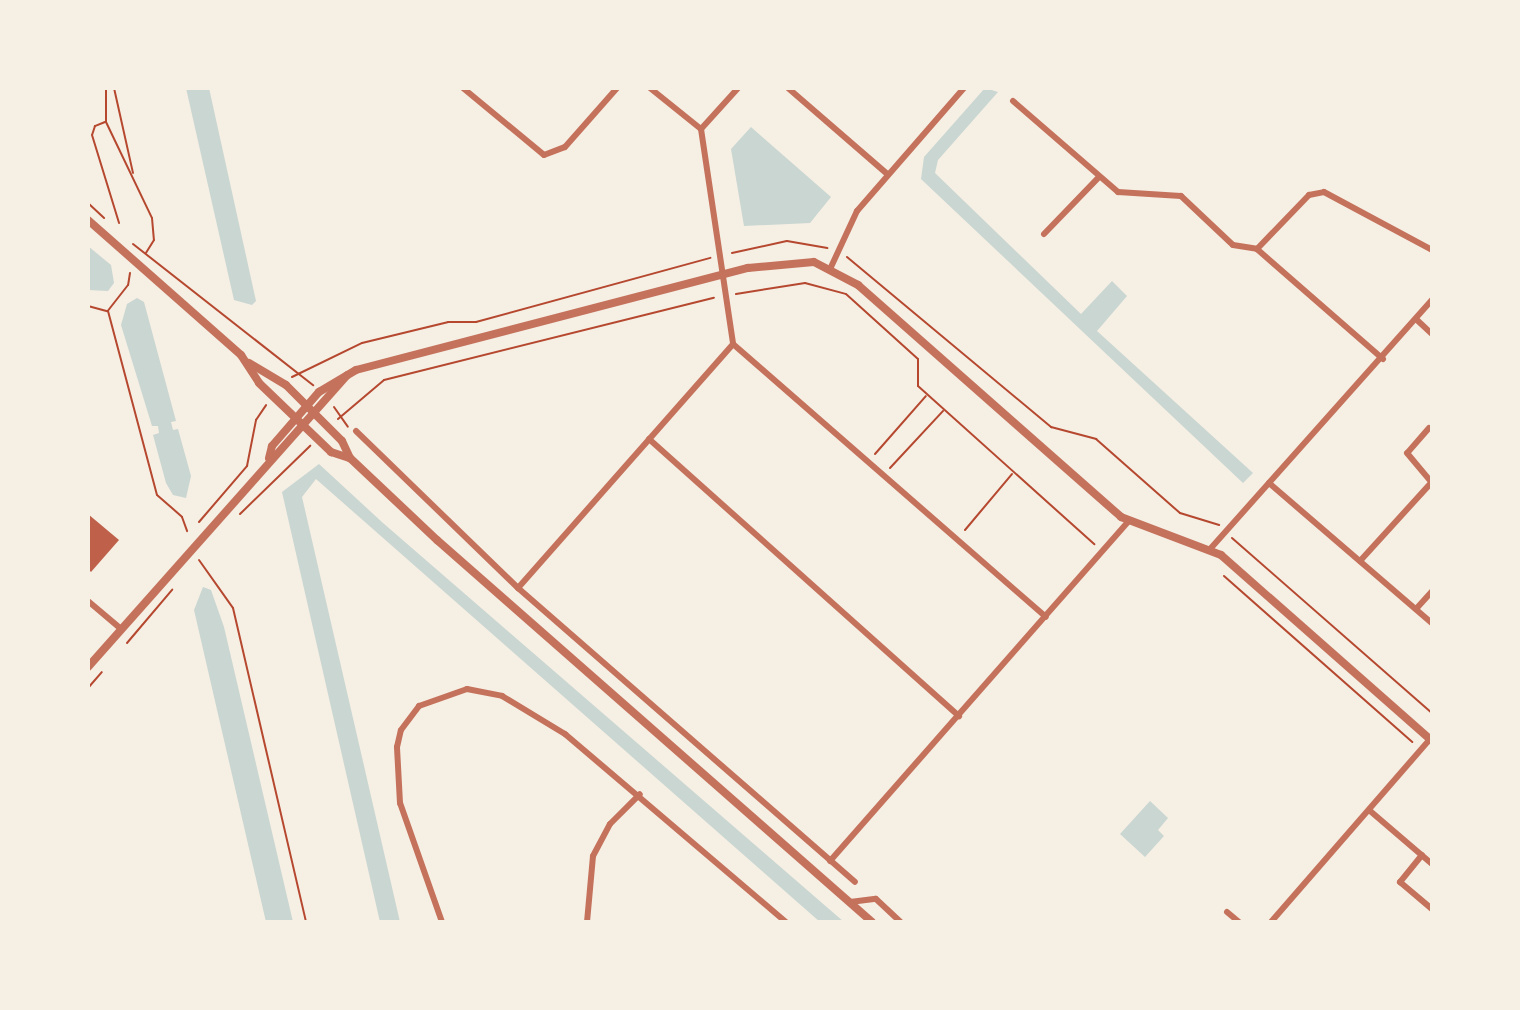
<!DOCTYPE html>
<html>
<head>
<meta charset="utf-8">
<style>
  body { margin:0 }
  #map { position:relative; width:1520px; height:1010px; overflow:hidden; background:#f6efe4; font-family:Manrope,sans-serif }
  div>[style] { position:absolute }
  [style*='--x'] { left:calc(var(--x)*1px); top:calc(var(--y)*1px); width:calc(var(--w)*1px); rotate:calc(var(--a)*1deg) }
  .water>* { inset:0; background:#c9d6d2 }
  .building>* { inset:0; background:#bf614a }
  .path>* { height:2px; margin:-1px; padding:0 1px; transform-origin:1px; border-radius:1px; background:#b5482f }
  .minor>* { height:6px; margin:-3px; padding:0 3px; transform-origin:3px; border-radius:3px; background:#c5725c }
  .tertiary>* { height:8px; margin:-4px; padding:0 4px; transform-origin:4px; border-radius:4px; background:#c5725c }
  span { translate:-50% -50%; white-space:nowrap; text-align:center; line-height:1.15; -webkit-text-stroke:7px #f6efe4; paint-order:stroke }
  .frame { position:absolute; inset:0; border:90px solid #f6efe4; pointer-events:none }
</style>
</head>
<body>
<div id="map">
  <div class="water">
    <div style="clip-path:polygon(186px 88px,209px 88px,256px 301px,252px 305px,234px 300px)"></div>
    <div style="clip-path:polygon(985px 88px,998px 92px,938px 160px,935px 173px,1081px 314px,1112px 281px,1127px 296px,1097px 331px,1253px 473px,1243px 483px,921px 179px,924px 157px)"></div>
    <div style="clip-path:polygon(751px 127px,831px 197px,810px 223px,744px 226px,731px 149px)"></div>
    <div style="clip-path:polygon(88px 246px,111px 265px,114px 283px,108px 291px,88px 290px)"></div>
    <div style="clip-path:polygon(137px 298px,144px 302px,176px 421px,171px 422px,173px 430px,178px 429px,191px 476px,186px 498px,173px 495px,166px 483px,153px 435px,159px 433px,158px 426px,152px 426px,121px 325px,127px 304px)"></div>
    <div style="clip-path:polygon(319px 464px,383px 523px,844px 922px,820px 922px,316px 479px,302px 497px,400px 922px,380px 922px,282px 492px)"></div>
    <div style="clip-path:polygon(203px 587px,211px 590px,224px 627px,293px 922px,266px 922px,194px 610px)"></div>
    <div style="clip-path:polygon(1150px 801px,1168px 818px,1158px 830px,1164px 836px,1145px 857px,1120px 834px)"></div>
  </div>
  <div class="building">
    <div style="clip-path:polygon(88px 514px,119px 540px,91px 572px,88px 569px)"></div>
  </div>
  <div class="path">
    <div style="--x:106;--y:88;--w:34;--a:90"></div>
    <div style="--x:106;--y:122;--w:106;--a:64.4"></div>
    <div style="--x:152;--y:218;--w:22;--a:85"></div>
    <div style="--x:154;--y:240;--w:15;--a:122"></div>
    <div style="--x:114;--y:88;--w:87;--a:77.4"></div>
    <div style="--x:105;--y:122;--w:11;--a:158"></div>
    <div style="--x:95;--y:126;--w:9;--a:108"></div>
    <div style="--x:92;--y:135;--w:92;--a:72.9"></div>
    <div style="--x:88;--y:203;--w:22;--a:43"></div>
    <div style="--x:133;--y:244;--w:229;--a:38.1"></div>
    <div style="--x:732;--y:253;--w:56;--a:-12.3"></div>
    <div style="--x:787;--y:241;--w:41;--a:9.9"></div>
    <div style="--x:847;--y:257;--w:266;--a:39.8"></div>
    <div style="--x:1051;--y:427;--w:47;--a:14.9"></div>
    <div style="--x:1096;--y:439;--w:112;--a:41.4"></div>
    <div style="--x:1180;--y:513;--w:41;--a:17.1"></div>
    <div style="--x:130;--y:273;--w:12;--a:99"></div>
    <div style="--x:128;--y:285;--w:33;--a:128"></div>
    <div style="--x:108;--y:311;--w:190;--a:75.1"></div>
    <div style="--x:157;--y:495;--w:33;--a:41"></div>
    <div style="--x:182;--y:517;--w:15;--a:70"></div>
    <div style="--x:736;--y:294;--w:70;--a:-9.1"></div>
    <div style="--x:805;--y:283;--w:42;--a:15"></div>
    <div style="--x:846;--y:294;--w:97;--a:42.1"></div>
    <div style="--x:918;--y:359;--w:27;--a:90"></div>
    <div style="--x:918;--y:386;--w:237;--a:41.9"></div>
    <div style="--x:88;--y:306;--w:20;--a:15"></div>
    <div style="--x:292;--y:377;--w:78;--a:-25.9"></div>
    <div style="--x:362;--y:343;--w:89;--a:-13.7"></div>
    <div style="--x:448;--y:322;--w:28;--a:0"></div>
    <div style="--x:476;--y:322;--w:243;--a:-15.3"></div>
    <div style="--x:334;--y:407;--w:24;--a:55"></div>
    <div style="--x:338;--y:419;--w:60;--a:-40.3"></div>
    <div style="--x:384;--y:380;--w:340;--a:-14"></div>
    <div style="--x:875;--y:454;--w:77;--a:-48.7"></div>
    <div style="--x:890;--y:468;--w:78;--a:-47.1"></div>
    <div style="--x:240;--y:514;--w:98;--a:-44.2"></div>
    <div style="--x:199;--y:522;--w:74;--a:-49.4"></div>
    <div style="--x:247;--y:466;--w:47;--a:-78.9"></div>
    <div style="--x:256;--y:420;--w:18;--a:-56"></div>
    <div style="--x:965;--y:530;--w:73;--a:-50"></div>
    <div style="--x:1232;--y:538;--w:266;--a:41.2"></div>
    <div style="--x:199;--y:560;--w:59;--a:54.7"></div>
    <div style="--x:233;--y:608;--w:322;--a:76.9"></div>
    <div style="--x:1224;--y:576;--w:251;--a:41.4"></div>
    <div style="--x:127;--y:643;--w:70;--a:-49.7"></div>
    <div style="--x:88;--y:688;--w:21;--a:-49"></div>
  </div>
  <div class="minor">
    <div style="--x:463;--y:88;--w:105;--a:39.6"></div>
    <div style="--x:544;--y:155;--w:22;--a:-21"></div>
    <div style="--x:565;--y:147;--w:79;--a:-48.6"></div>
    <div style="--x:650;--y:88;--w:65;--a:38.8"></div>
    <div style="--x:701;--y:129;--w:217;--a:81.5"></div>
    <div style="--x:733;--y:344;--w:415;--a:41.1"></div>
    <div style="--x:788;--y:88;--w:130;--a:40.9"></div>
    <div style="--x:1013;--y:101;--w:139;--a:40.9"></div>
    <div style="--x:1118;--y:192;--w:63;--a:3.6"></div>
    <div style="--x:1181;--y:196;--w:71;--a:43.3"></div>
    <div style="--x:1233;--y:245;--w:24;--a:9"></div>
    <div style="--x:701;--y:129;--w:55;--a:-47.9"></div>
    <div style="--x:1044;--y:234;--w:79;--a:-46"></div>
    <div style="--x:831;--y:267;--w:62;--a:-65.1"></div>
    <div style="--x:857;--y:211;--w:163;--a:-49"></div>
    <div style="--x:1417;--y:320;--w:21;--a:43"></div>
    <div style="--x:1383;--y:359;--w:167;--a:-138.9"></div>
    <div style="--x:1257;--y:249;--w:75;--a:-46.1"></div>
    <div style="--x:1309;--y:195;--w:15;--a:-11"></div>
    <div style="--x:1324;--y:192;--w:123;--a:28.2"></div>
    <div style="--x:1429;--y:428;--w:33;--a:131"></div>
    <div style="--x:1407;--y:453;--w:35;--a:50"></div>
    <div style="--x:356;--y:431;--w:226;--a:44.1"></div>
    <div style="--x:518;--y:588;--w:447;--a:41.1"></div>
    <div style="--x:649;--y:439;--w:416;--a:41.8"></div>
    <div style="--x:1269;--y:483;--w:215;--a:40.7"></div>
    <div style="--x:1211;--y:548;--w:332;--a:-48.3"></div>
    <div style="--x:1360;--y:561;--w:107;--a:-47.7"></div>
    <div style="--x:518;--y:588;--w:325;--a:-48.6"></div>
    <div style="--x:88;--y:601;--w:42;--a:40.2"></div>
    <div style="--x:1416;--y:609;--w:24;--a:-48"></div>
    <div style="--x:1369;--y:810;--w:83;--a:40.6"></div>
    <div style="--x:1422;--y:855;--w:35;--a:129"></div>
    <div style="--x:1400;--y:882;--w:42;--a:40.2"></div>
    <div style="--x:830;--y:861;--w:451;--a:-48.7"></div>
    <div style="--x:850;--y:902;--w:26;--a:-7"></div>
    <div style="--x:876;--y:899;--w:34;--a:43"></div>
    <div style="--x:1227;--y:912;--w:16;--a:40"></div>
    <div style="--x:442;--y:922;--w:126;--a:-109.4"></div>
    <div style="--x:400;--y:803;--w:56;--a:-93.1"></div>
    <div style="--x:397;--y:747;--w:17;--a:-77"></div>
    <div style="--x:401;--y:730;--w:30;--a:-53"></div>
    <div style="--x:419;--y:706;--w:51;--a:-19.5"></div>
    <div style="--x:467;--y:689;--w:36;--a:11"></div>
    <div style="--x:502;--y:696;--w:74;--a:31.1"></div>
    <div style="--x:565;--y:734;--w:290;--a:40.4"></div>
    <div style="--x:587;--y:922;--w:66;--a:-84.8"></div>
    <div style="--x:593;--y:856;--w:36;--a:-62"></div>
    <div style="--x:610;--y:824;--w:42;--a:-45"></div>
    <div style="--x:1271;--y:922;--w:242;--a:-49"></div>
  </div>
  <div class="tertiary">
    <div style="--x:88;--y:220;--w:204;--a:41.4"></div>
    <div style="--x:241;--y:355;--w:33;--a:57"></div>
    <div style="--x:259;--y:383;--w:100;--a:43.8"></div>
    <div style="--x:331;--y:452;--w:20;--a:18"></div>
    <div style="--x:249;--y:363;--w:43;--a:30.7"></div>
    <div style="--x:286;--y:385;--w:79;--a:45"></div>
    <div style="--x:342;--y:441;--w:19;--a:65"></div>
    <div style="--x:350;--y:458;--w:120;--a:43.3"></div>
    <div style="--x:437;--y:540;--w:579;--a:41.29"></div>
    <div style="--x:269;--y:458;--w:12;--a:-76"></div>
    <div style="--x:272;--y:446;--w:72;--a:-49"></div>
    <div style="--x:319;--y:392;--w:43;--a:-30.7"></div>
    <div style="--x:356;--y:370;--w:405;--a:-14.6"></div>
    <div style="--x:748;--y:268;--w:66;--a:-5.2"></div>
    <div style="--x:814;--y:262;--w:50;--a:27.6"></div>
    <div style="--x:858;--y:285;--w:351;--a:41.4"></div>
    <div style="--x:1121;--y:517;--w:107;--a:20.8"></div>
    <div style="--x:1221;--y:555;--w:281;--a:41.4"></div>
    <div style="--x:88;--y:667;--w:390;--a:-48.4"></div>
  </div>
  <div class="frame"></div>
</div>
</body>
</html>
